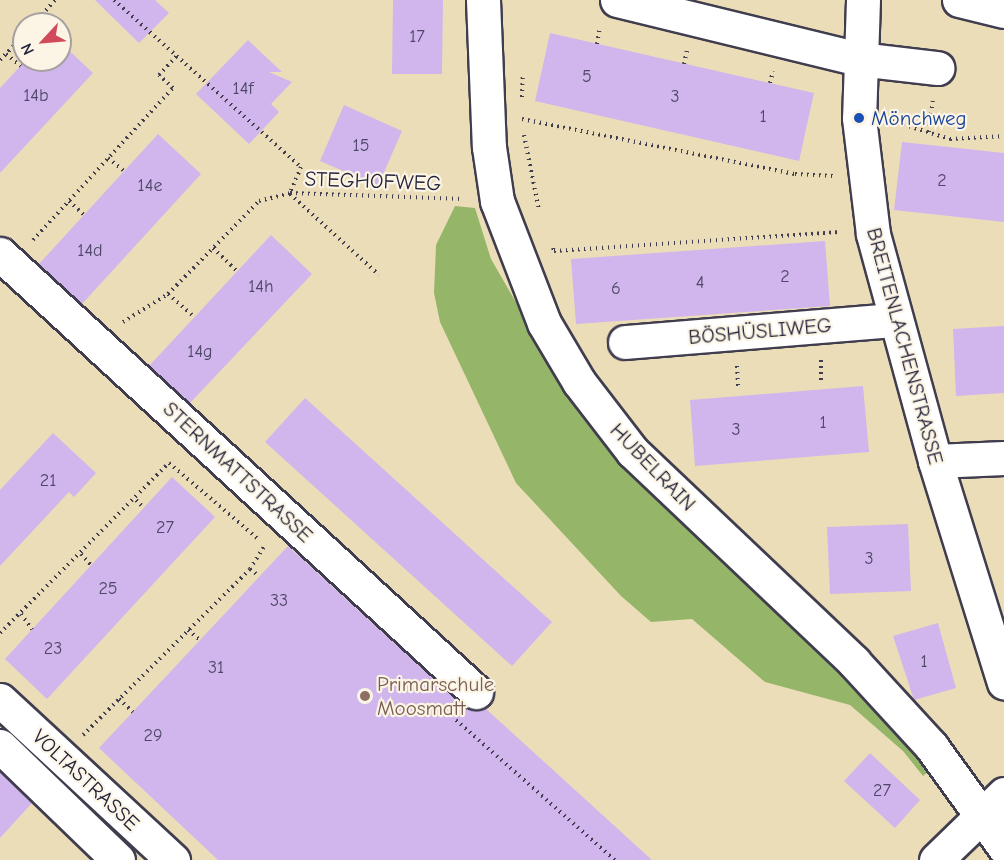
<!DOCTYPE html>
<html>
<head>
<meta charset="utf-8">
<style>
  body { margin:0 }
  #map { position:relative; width:1004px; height:860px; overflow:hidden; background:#ecddb9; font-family:"Comic Neue",sans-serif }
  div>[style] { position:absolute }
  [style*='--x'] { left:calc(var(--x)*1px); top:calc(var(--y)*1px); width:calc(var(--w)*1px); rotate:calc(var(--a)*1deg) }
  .forest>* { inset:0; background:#95b669 }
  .building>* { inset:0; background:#d0b6ec }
  .path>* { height:4px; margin-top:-2px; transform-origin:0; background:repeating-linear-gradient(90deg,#403e4e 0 1.5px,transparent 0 6px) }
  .roads { filter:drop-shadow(2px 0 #403e4e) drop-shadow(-2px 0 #403e4e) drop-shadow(0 2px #403e4e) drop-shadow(0 -2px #403e4e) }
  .minor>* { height:33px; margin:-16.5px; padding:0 16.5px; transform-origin:16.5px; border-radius:16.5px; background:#fff }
  .dots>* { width:16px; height:16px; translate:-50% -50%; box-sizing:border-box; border:3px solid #fcf5e5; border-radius:50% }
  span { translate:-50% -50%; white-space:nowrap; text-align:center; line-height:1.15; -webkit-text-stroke:4.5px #fcf5e5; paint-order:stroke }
  .number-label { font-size:18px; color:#4e4767 }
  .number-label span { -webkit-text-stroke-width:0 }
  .transit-label { font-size:21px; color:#164399 }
  .left { translate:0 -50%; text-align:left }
  .street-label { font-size:21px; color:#22223b }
  .education-label { font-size:21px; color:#785e54 }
  .north { position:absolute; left:12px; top:12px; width:60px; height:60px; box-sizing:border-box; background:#fcf5e5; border:2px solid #a5a1a1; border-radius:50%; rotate:244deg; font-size:16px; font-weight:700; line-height:24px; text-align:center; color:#22223b }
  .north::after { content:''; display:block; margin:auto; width:21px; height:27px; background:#d1495b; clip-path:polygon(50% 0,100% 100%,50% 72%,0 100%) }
</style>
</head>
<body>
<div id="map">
  <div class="forest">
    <div style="clip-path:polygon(455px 206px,475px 208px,491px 259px,548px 358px,846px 671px,917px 751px,929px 771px,923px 776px,903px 751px,850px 705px,765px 682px,692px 619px,651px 622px,621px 596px,516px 483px,440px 322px,434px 293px,436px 245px)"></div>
  </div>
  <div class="building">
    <div style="clip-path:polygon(95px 0,155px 0,169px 13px,139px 43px)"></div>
    <div style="clip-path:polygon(393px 0,443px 0,442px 74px,392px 74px)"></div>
    <div style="clip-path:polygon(550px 33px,814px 93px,799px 161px,535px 101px)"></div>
    <div style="clip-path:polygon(248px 40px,282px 72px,269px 72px,292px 82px,271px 104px,279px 112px,249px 144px,196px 94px)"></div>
    <div style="clip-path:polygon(60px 42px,93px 73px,0 173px,0 88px,26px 60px,60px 60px)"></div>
    <div style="clip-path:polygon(344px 105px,402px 131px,378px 186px,320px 161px)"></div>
    <div style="clip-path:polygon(158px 134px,201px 174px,82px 304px,39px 264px)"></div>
    <div style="clip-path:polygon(902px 142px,1004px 153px,1004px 222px,894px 210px)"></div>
    <div style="clip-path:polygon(271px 235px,312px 274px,190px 403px,149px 366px)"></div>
    <div style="clip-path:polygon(825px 241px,830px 306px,576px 324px,571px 259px)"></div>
    <div style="clip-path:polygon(1004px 326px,1004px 393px,956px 396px,953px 329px)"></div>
    <div style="clip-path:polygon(863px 386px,869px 452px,695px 466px,690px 400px)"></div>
    <div style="clip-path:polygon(305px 398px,552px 622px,512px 666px,265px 442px)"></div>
    <div style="clip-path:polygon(53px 433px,96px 473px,74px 497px,69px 492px,0 566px,0 490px)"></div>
    <div style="clip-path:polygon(172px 477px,215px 517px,47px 699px,5px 659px)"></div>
    <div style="clip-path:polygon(908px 524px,911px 591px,830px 594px,827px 527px)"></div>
    <div style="clip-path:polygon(288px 546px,463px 706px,472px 710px,485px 708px,652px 860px,218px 860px,99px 748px)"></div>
    <div style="clip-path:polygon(938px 623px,956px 688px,914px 700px,893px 636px)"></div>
    <div style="clip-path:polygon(870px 753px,920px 800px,895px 828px,844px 781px)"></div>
    <div style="clip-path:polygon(0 772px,32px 803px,0 838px)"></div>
  </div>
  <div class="path">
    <div style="--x:114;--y:0;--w:251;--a:41.8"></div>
    <div style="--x:301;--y:167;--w:28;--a:113"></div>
    <div style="--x:34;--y:24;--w:32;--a:-49"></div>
    <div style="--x:597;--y:44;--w:17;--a:-80"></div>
    <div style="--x:6;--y:54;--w:19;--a:39"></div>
    <div style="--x:0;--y:60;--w:35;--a:-46"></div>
    <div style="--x:684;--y:64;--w:14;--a:-78"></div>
    <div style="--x:770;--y:83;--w:12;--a:-76"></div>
    <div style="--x:522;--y:97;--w:23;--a:-88"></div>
    <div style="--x:522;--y:119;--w:278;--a:11.4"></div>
    <div style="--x:795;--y:174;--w:38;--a:3"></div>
    <div style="--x:892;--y:121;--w:61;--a:17.2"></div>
    <div style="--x:950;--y:139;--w:54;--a:-3.2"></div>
    <div style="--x:929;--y:132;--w:33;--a:-83"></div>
    <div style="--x:524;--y:135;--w:76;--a:78.7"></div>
    <div style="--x:108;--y:158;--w:21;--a:39"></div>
    <div style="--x:290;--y:194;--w:120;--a:42.3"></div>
    <div style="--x:69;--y:201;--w:21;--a:43"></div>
    <div style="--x:33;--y:240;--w:207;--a:-47.4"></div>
    <div style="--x:173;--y:88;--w:19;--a:-137"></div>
    <div style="--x:159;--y:75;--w:26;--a:-47"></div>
    <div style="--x:213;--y:248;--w:33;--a:44"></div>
    <div style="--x:553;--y:248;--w:3;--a:72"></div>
    <div style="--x:554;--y:251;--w:287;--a:-3.8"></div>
    <div style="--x:168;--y:294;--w:35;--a:41"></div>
    <div style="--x:123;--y:322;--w:53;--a:-31.9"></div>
    <div style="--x:168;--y:294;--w:130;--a:-45.6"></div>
    <div style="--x:259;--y:201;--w:32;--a:-14"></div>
    <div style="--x:290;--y:193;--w:174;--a:2"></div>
    <div style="--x:821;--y:360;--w:24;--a:90"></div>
    <div style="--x:737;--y:366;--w:22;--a:87"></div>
    <div style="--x:136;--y:500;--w:11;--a:45"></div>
    <div style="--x:81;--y:554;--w:15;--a:48"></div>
    <div style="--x:250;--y:569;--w:11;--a:38"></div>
    <div style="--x:21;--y:614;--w:19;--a:54"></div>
    <div style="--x:188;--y:630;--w:16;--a:40"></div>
    <div style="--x:0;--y:633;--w:240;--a:-45.2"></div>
    <div style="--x:169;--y:463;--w:116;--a:40.4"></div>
    <div style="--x:119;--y:699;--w:19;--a:43"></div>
    <div style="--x:456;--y:720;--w:212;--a:41.4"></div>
    <div style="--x:83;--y:735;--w:235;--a:-44.8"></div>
    <div style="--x:250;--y:569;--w:28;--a:-58"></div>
  </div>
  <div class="roads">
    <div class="minor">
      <div style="--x:483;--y:0;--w:147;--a:87.7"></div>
      <div style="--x:489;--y:147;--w:55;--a:81.6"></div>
      <div style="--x:497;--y:201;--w:131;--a:68.9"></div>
      <div style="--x:544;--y:323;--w:69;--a:59.3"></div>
      <div style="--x:579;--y:382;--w:88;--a:52.4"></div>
      <div style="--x:633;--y:452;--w:305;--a:43.5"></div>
      <div style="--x:854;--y:662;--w:114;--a:47.5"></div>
      <div style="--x:931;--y:746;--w:125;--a:54.1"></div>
      <div style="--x:617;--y:0;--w:249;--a:13.7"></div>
      <div style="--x:859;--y:59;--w:79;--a:6.6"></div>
      <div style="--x:863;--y:0;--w:118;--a:91.9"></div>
      <div style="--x:859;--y:118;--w:117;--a:83.1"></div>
      <div style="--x:873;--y:234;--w:235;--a:74.7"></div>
      <div style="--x:935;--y:461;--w:232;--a:72.7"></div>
      <div style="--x:959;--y:0;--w:46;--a:13.7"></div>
      <div style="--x:0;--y:254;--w:647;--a:42.62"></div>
      <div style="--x:625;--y:342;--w:271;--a:-4.7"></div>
      <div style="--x:935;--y:461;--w:69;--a:-2.5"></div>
      <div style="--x:0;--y:700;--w:236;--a:42.8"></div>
      <div style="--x:0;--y:746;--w:164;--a:44"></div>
      <div style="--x:936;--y:860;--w:95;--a:-44.1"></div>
    </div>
  </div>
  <div class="dots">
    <div style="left:859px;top:118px;background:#1a4fb4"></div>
    <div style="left:365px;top:696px;background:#8d6e63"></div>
  </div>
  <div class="number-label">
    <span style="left:417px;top:37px">17</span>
    <span style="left:587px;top:77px">5</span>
    <span style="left:243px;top:89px">14f</span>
    <span style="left:36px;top:96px">14b</span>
    <span style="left:675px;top:97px">3</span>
    <span style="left:763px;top:117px">1</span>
    <span style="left:361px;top:146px">15</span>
    <span style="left:942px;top:181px">2</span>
    <span style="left:150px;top:186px">14e</span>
    <span style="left:90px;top:251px">14d</span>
    <span style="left:785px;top:277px">2</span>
    <span style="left:700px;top:283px">4</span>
    <span style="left:261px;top:287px">14h</span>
    <span style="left:616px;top:289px">6</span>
    <span style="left:200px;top:352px">14g</span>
    <span style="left:823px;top:423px">1</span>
    <span style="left:736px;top:430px">3</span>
    <span style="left:48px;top:481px">21</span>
    <span style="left:165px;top:528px">27</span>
    <span style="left:869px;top:559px">3</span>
    <span style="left:108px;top:589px">25</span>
    <span style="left:279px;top:601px">33</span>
    <span style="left:53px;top:649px">23</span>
    <span style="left:924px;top:662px">1</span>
    <span style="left:216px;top:668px">31</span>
    <span style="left:153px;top:736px">29</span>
    <span style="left:882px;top:791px">27</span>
  </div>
  <div class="transit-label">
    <span class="left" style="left:871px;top:118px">Mönchweg</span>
  </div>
  <div class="street-label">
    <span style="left:373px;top:181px;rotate:2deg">STEGHOFWEG</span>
    <span style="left:760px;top:331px;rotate:-5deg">BÖSHÜSLIWEG</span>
    <span style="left:905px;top:346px;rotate:75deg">BREITENLACHENSTRASSE</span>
    <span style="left:653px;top:467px;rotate:46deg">HUBELRAIN</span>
    <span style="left:238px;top:472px;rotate:43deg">STERNMATTSTRASSE</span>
    <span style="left:86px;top:780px;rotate:43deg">VOLTASTRASSE</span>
  </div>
  <div class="education-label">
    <span class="left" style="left:377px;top:696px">Primarschule<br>Moosmatt</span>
  </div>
  <div class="north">N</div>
</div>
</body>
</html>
